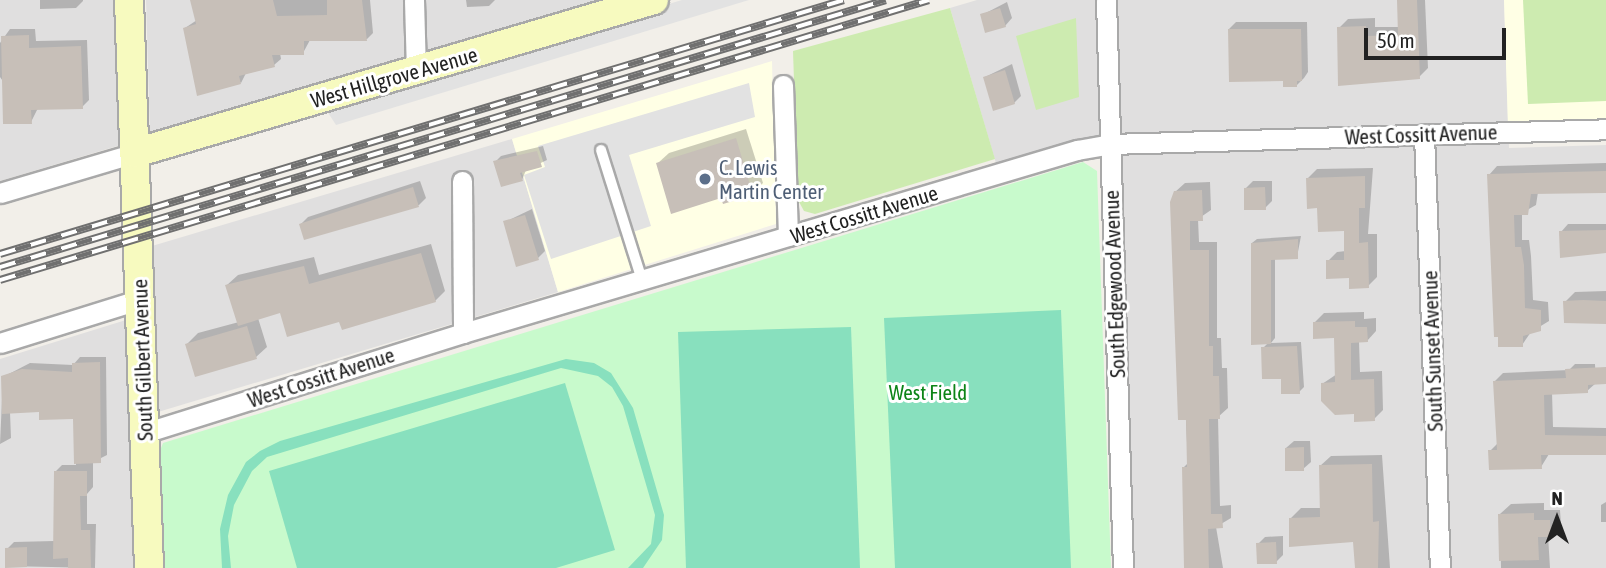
<!DOCTYPE html>
<html>
<head>
<meta charset="utf-8">
<style>
  body { margin:0 }
  #map { position:relative; width:1606px; height:568px; overflow:hidden; background:#f2efe9; font-family:"Asap Condensed",sans-serif }
  div>[style] { position:absolute }
  [style*='--x'] { left:calc(var(--x)*1px); top:calc(var(--y)*1px); width:calc(var(--w)*1px); rotate:calc(var(--a)*1deg) }
  .residential>* { inset:0; background:#e0dfdf }
  .education>* { inset:0; background:#ffffe5 }
  .grass>* { inset:0; background:#cdebb0 }
  .park>* { inset:0; background:#c8facc }
  .pitch>* { inset:0; background:#88e0be }
  .parking>* { inset:0; background:#e2e2e2 }
  .shadow>* { inset:0; background:#0003 }
  .building>* { inset:0; background:#c7bfb8 }
  .roads { filter:drop-shadow(2px 0 #a9a9a9) drop-shadow(-2px 0 #a9a9a9) drop-shadow(0 2px #a9a9a9) drop-shadow(0 -2px #a9a9a9) }
  .lane>* { height:10px; margin:-5px; padding:0 5px; transform-origin:5px; border-radius:5px; background:#fff }
  .street>* { height:19px; margin:-9.5px; padding:0 9.5px; transform-origin:9.5px; border-radius:9.5px; background:#fff }
  .secondary>* { height:28px; margin:-14px; padding:0 14px; transform-origin:14px; border-radius:14px; background:#f7fabf }
  .rail>* { height:8px; margin-top:-4px; transform-origin:0; background:repeating-linear-gradient(90deg,#fff 0 16px,#707070 0 32px); box-sizing:border-box; border-block:2px solid #707070 }
  .dots>* { width:19px; height:19px; translate:-50% -50%; box-sizing:border-box; border:4px solid #fff; border-radius:50% }
  span { translate:-50% -50%; white-space:nowrap; text-align:center; line-height:1.15; -webkit-text-stroke:6px #fff; paint-order:stroke }
  .street-label { font-size:21px; color:#222 }
  .service-label { font-size:21px; color:#4e5e75 }
  .left { translate:0 -50%; text-align:left }
  .park-label { font-size:21px; color:#0c8416 }
  .north { position:absolute; left:1522px; top:484px; width:70px; height:70px; -webkit-text-stroke:5px #fff; paint-order:stroke; rotate:0deg; font-size:19px; font-weight:700; line-height:28px; text-align:center; color:#222 }
  .north::after { content:''; display:block; margin:auto; width:24px; height:32px; background:#222; clip-path:polygon(50% 0,100% 100%,50% 72%,0 100%) }
  .scale { position:absolute; left:1364px; top:28px; width:142px; height:32px; box-sizing:border-box; border:4px solid #222; border-top:0; padding-left:9px; font-size:21px; line-height:24px; white-space:nowrap; color:#222; -webkit-text-stroke:5px #fff; paint-order:stroke }
</style>
</head>
<body>
<div id="map">
  <div class="residential">
    <div style="clip-path:polygon(0 0,120px 0,124px 144px,0 181px)"></div>
    <div style="clip-path:polygon(146px 0,600px 0,150px 134px)"></div>
    <div style="clip-path:polygon(977px 0,1100px 0,1103px 140px,998px 170px,950px 8px)"></div>
    <div style="clip-path:polygon(1110px 0,1504px 0,1509px 148px,1606px 145px,1606px 568px,1130px 568px)"></div>
    <div style="clip-path:polygon(512px 139px,558px 292px,158px 412px,152px 246px)"></div>
    <div style="clip-path:polygon(126px 320px,135px 568px,0 568px,0 359px)"></div>
  </div>
  <div class="education">
    <div style="clip-path:polygon(1504px 0,1606px 0,1606px 124px,1508px 127px)"></div>
    <div style="clip-path:polygon(772px 61px,776px 224px,558px 292px,512px 139px)"></div>
  </div>
  <div class="grass">
    <div style="clip-path:polygon(1523px 0,1606px 0,1606px 101px,1528px 104px)"></div>
    <div style="clip-path:polygon(950px 8px,995px 159px,815px 214px,804px 211px,798px 200px,793px 51px)"></div>
    <div style="clip-path:polygon(1076px 18px,1079px 97px,1036px 110px,1016px 36px)"></div>
  </div>
  <div class="park">
    <div style="clip-path:polygon(1083px 162px,1097px 171px,1111px 568px,161px 568px,158px 456px,163px 443px)"></div>
  </div>
  <div class="pitch">
    <div style="clip-path:polygon(1061px 310px,1071px 568px,895px 568px,884px 318px)"></div>
    <div style="clip-path:polygon(851px 327px,860px 568px,686px 568px,678px 332px)"></div>
    <div style="clip-path:polygon(566px 359px,594px 363px,611px 373px,633px 408px,664px 515px,662px 540px,643px 568px,628px 568px,651px 544px,655px 515px,623px 406px,612px 387px,598px 376px,561px 368px,267px 457px,252px 471px,234px 505px,228px 536px,231px 568px,222px 568px,220px 529px,228px 495px,246px 462px,260px 451px,280px 441px)"></div>
    <div style="clip-path:polygon(565px 383px,615px 550px,556px 568px,297px 568px,269px 471px)"></div>
  </div>
  <div class="parking">
    <div style="clip-path:polygon(682px 0,749px 0,336px 125px,325px 108px)"></div>
    <div style="clip-path:polygon(749px 83px,755px 117px,629px 155px,651px 226px,551px 259px,524px 175px,545px 167px,538px 146px)"></div>
  </div>
  <div class="shadow">
    <div style="clip-path:polygon(40px 0,83px 0,83px 1px,76px 8px,40px 9px)"></div>
    <div style="clip-path:polygon(192px 0,370px 0,373px 33px,367px 39px,310px 40px,303px 53px,280px 53px,281px 59px,274px 65px,246px 73px,241px 83px,185px 28px,197px 20px)"></div>
    <div style="clip-path:polygon(466px 0,495px 0,489px 6px,467px 7px)"></div>
    <div style="clip-path:polygon(1399px 0,1425px 0,1428px 68px,1419px 77px,1339px 28px,1348px 19px,1375px 18px,1375px 27px,1400px 27px)"></div>
    <div style="clip-path:polygon(1007px 2px,1012px 18px,1005px 26px,982px 15px)"></div>
    <div style="clip-path:polygon(1236px 22px,1307px 22px,1308px 72px,1304px 78px,1297px 85px,1285px 79px,1229px 29px)"></div>
    <div style="clip-path:polygon(10px 29px,35px 29px,36px 41px,87px 40px,89px 100px,82px 107px,38px 108px,31px 122px,0 77px,0 43px)"></div>
    <div style="clip-path:polygon(1012px 64px,1021px 96px,1014px 103px,985px 77px)"></div>
    <div style="clip-path:polygon(746px 129px,763px 183px,752px 193px,722px 196px,658px 163px,669px 153px)"></div>
    <div style="clip-path:polygon(543px 146px,547px 160px,526px 170px,522px 180px,495px 162px,501px 156px)"></div>
    <div style="clip-path:polygon(1606px 163px,1606px 191px,1538px 192px,1536px 205px,1522px 213px,1522px 240px,1529px 240px,1531px 256px,1533px 300px,1548px 302px,1549px 321px,1531px 332px,1522px 345px,1489px 175px,1497px 166px)"></div>
    <div style="clip-path:polygon(1373px 168px,1368px 234px,1377px 234px,1377px 277px,1368px 286px,1328px 261px,1337px 252px,1346px 251px,1346px 230px,1319px 207px,1308px 178px,1317px 169px)"></div>
    <div style="clip-path:polygon(420px 181px,426px 198px,419px 205px,305px 238px,301px 224px,308px 217px)"></div>
    <div style="clip-path:polygon(1253px 181px,1272px 181px,1272px 201px,1265px 208px,1246px 188px)"></div>
    <div style="clip-path:polygon(1210px 182px,1211px 210px,1198px 219px,1199px 242px,1217px 242px,1217px 338px,1221px 338px,1222px 368px,1227px 368px,1228px 408px,1218px 417px,1220px 506px,1231px 505px,1231px 518px,1216px 527px,1223px 568px,1185px 568px,1183px 468px,1188px 463px,1175px 192px,1185px 183px)"></div>
    <div style="clip-path:polygon(532px 209px,545px 251px,538px 258px,505px 222px)"></div>
    <div style="clip-path:polygon(1568px 224px,1606px 224px,1606px 251px,1561px 232px)"></div>
    <div style="clip-path:polygon(1301px 236px,1297px 257px,1275px 258px,1275px 338px,1271px 343px,1301px 342px,1304px 387px,1299px 392px,1282px 378px,1263px 348px,1268px 343px,1252px 243px,1257px 239px)"></div>
    <div style="clip-path:polygon(431px 244px,445px 291px,435px 301px,341px 320px,281px 310px,258px 318px,267px 347px,256px 357px,187px 344px,198px 333px,239px 322px,227px 285px,238px 275px,314px 257px,319px 275px)"></div>
    <div style="clip-path:polygon(1606px 291px,1606px 321px,1565px 302px,1575px 292px)"></div>
    <div style="clip-path:polygon(1364px 312px,1364px 319px,1376px 318px,1376px 331px,1367px 341px,1359px 341px,1360px 372px,1382px 371px,1383px 410px,1374px 419px,1356px 413px,1322px 384px,1337px 374px,1336px 336px,1315px 322px,1324px 313px)"></div>
    <div style="clip-path:polygon(80px 357px,106px 357px,107px 455px,93px 462px,93px 487px,87px 494px,87px 524px,96px 524px,95px 568px,7px 566px,7px 549px,14px 542px,54px 541px,55px 472px,62px 465px,76px 465px,75px 417px,41px 411px,10px 412px,11px 438px,0 444px,3px 377px,30px 363px,73px 365px)"></div>
    <div style="clip-path:polygon(1575px 364px,1595px 364px,1596px 383px,1587px 391px,1552px 392px,1553px 427px,1606px 428px,1606px 454px,1549px 454px,1541px 467px,1490px 451px,1498px 443px,1495px 381px,1503px 373px,1569px 370px)"></div>
    <div style="clip-path:polygon(1294px 441px,1310px 441px,1311px 462px,1303px 469px,1286px 448px)"></div>
    <div style="clip-path:polygon(1382px 455px,1390px 568px,1356px 568px,1355px 541px,1290px 519px,1301px 508px,1321px 508px,1320px 466px,1331px 456px)"></div>
    <div style="clip-path:polygon(1606px 502px,1606px 522px,1601px 522px,1601px 505px)"></div>
    <div style="clip-path:polygon(1544px 503px,1544px 510px,1560px 510px,1561px 524px,1548px 535px,1550px 568px,1501px 568px,1500px 514px,1511px 504px)"></div>
    <div style="clip-path:polygon(1283px 536px,1283px 555px,1276px 562px,1258px 544px,1265px 537px)"></div>
  </div>
  <div class="building">
    <div style="clip-path:polygon(190px 0,273px 0,277px 16px,327px 15px,327px 0,362px 0,367px 41px,304px 41px,304px 55px,272px 55px,275px 67px,239px 76px,241px 84px,197px 96px,183px 28px,196px 24px)"></div>
    <div style="clip-path:polygon(1397px 0,1417px 0,1420px 79px,1338px 86px,1337px 27px,1366px 26px,1367px 36px,1398px 35px)"></div>
    <div style="clip-path:polygon(1000px 8px,1006px 27px,985px 33px,980px 14px)"></div>
    <div style="clip-path:polygon(1228px 29px,1301px 29px,1302px 81px,1297px 81px,1297px 87px,1283px 87px,1283px 81px,1229px 82px)"></div>
    <div style="clip-path:polygon(29px 35px,29px 48px,81px 46px,83px 109px,31px 110px,32px 124px,3px 124px,1px 36px)"></div>
    <div style="clip-path:polygon(1005px 70px,1015px 104px,993px 111px,983px 77px)"></div>
    <div style="clip-path:polygon(736px 138px,753px 195px,723px 204px,721px 198px,671px 214px,656px 163px)"></div>
    <div style="clip-path:polygon(537px 151px,542px 167px,520px 173px,523px 181px,501px 187px,493px 161px)"></div>
    <div style="clip-path:polygon(1606px 171px,1606px 193px,1531px 194px,1528px 215px,1514px 215px,1515px 247px,1521px 247px,1524px 265px,1525px 308px,1541px 310px,1541px 331px,1523px 336px,1523px 347px,1498px 347px,1498px 337px,1494px 337px,1487px 174px)"></div>
    <div style="clip-path:polygon(1365px 176px,1365px 208px,1359px 208px,1359px 243px,1368px 242px,1369px 288px,1349px 289px,1349px 278px,1326px 279px,1326px 260px,1344px 260px,1344px 231px,1318px 232px,1317px 208px,1307px 209px,1306px 178px)"></div>
    <div style="clip-path:polygon(413px 187px,419px 207px,304px 240px,299px 224px)"></div>
    <div style="clip-path:polygon(1265px 187px,1266px 210px,1244px 210px,1244px 188px)"></div>
    <div style="clip-path:polygon(1202px 190px,1203px 221px,1190px 221px,1190px 250px,1209px 250px,1209px 346px,1213px 346px,1213px 376px,1219px 376px,1220px 419px,1209px 419px,1211px 514px,1222px 514px,1223px 528px,1208px 529px,1209px 568px,1184px 568px,1182px 467px,1187px 467px,1186px 420px,1178px 420px,1170px 202px,1174px 191px)"></div>
    <div style="clip-path:polygon(525px 215px,539px 260px,516px 267px,503px 221px)"></div>
    <div style="clip-path:polygon(1606px 230px,1606px 253px,1560px 258px,1559px 231px)"></div>
    <div style="clip-path:polygon(1298px 239px,1298px 259px,1271px 260px,1271px 344px,1251px 345px,1251px 243px)"></div>
    <div style="clip-path:polygon(421px 253px,436px 302px,342px 330px,339px 322px,287px 337px,280px 313px,238px 326px,225px 285px,304px 266px,309px 284px)"></div>
    <div style="clip-path:polygon(1583px 300px,1606px 301px,1606px 324px,1564px 323px,1563px 301px)"></div>
    <div style="clip-path:polygon(1355px 321px,1355px 327px,1367px 327px,1368px 342px,1351px 343px,1351px 380px,1374px 379px,1375px 421px,1354px 422px,1354px 414px,1335px 415px,1321px 401px,1321px 383px,1335px 382px,1334px 338px,1313px 339px,1313px 322px)"></div>
    <div style="clip-path:polygon(247px 326px,257px 359px,195px 377px,185px 344px)"></div>
    <div style="clip-path:polygon(1297px 346px,1300px 394px,1281px 394px,1281px 379px,1262px 379px,1261px 347px)"></div>
    <div style="clip-path:polygon(100px 362px,101px 463px,74px 464px,73px 419px,39px 420px,39px 412px,2px 414px,1px 376px,22px 369px,72px 372px,72px 363px)"></div>
    <div style="clip-path:polygon(1606px 367px,1606px 384px,1588px 385px,1588px 393px,1544px 395px,1545px 435px,1606px 436px,1606px 455px,1541px 455px,1542px 469px,1489px 470px,1488px 450px,1497px 450px,1493px 381px,1566px 378px,1565px 369px)"></div>
    <div style="clip-path:polygon(1304px 447px,1304px 471px,1285px 471px,1285px 448px)"></div>
    <div style="clip-path:polygon(1372px 464px,1373px 522px,1379px 521px,1378px 568px,1355px 568px,1353px 542px,1289px 547px,1289px 518px,1320px 517px,1319px 465px)"></div>
    <div style="clip-path:polygon(54px 471px,87px 471px,87px 496px,80px 496px,81px 530px,90px 530px,91px 568px,68px 568px,68px 558px,53px 559px)"></div>
    <div style="clip-path:polygon(1534px 513px,1534px 520px,1550px 520px,1551px 537px,1538px 537px,1539px 560px,1499px 561px,1498px 514px)"></div>
    <div style="clip-path:polygon(1276px 542px,1277px 564px,1257px 564px,1256px 543px)"></div>
    <div style="clip-path:polygon(27px 547px,27px 567px,5px 568px,5px 548px)"></div>
  </div>
  <div class="roads">
    <div class="lane">
      <div style="--x:601;--y:150;--w:136;--a:72.5"></div>
    </div>
    <div class="street">
      <div style="--x:414;--y:0;--w:71;--a:88.4"></div>
      <div style="--x:1106;--y:0;--w:568;--a:88.29"></div>
      <div style="--x:783;--y:85;--w:151;--a:88.1"></div>
      <div style="--x:1424;--y:134;--w:434;--a:87.9"></div>
      <div style="--x:462;--y:181;--w:152;--a:89.6"></div>
      <div style="--x:0;--y:193;--w:141;--a:-16.5"></div>
      <div style="--x:0;--y:343;--w:148;--a:-17.3"></div>
      <div style="--x:144;--y:433;--w:334;--a:-17.4"></div>
      <div style="--x:463;--y:333;--w:641;--a:-16.6"></div>
      <div style="--x:1077;--y:150;--w:34;--a:-10"></div>
      <div style="--x:1110;--y:144;--w:496;--a:-1.7"></div>
    </div>
    <div class="secondary">
      <div style="--x:129;--y:0;--w:568;--a:87.98"></div>
      <div style="--x:135;--y:153;--w:541;--a:-16.43"></div>
    </div>
  </div>
  <div class="rail">
    <div style="--x:0;--y:254;--w:881;--a:-16.75"></div>
    <div style="--x:0;--y:267;--w:925;--a:-16.77"></div>
    <div style="--x:0;--y:280;--w:970;--a:-16.77"></div>
  </div>
  <div class="dots">
    <div style="left:705px;top:179px;background:#5c6f8a"></div>
  </div>
  <div class="street-label">
    <span style="left:394px;top:77px;rotate:-16deg">West Hillgrove Avenue</span>
    <span style="left:1421px;top:134px;rotate:-2deg">West Cossitt Avenue</span>
    <span style="left:864px;top:214px;rotate:-17deg">West Cossitt Avenue</span>
    <span style="left:1114px;top:284px;rotate:-92deg">South Edgewood Avenue</span>
    <span style="left:1432px;top:351px;rotate:-92deg">South Sunset Avenue</span>
    <span style="left:142px;top:360px;rotate:-92deg">South Gilbert Avenue</span>
    <span style="left:321px;top:377px;rotate:-18deg">West Cossitt Avenue</span>
  </div>
  <div class="service-label">
    <span class="left" style="left:719px;top:179px">C. Lewis<br>Martin Center</span>
  </div>
  <div class="park-label">
    <span style="left:928px;top:392px">West Field</span>
  </div>
  <div class="north">N</div>
  <div class="scale">50 m</div>
</div>
</body>
</html>
